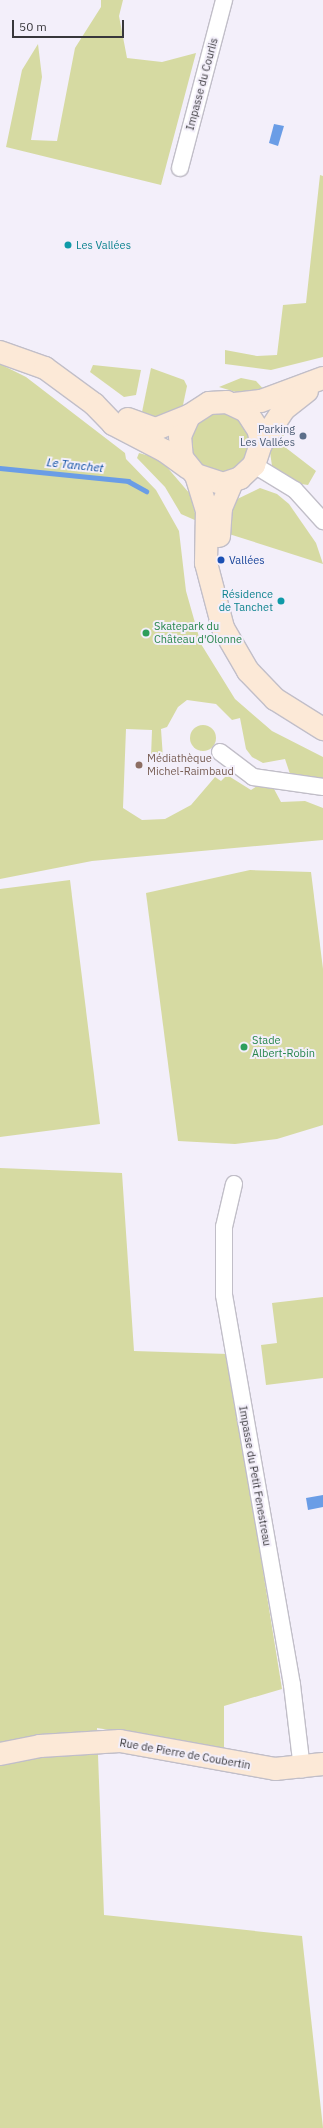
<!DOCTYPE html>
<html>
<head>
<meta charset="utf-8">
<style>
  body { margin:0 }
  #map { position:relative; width:323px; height:2128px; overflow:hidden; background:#f3effa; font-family:"IBM Plex Sans",sans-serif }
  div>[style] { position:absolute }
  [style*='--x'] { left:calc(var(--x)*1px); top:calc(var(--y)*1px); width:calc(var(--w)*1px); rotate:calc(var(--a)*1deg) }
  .green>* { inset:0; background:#d6daa2 }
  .round { border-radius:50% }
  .water>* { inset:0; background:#6a9de6 }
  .stream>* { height:4.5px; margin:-2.25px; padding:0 2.25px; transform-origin:2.25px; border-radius:2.25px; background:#6a9de6 }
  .roads { filter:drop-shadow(1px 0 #c1bec8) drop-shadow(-1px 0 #c1bec8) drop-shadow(0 1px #c1bec8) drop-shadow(0 -1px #c1bec8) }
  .street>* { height:16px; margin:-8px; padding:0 8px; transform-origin:8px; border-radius:8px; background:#fff }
  .secondary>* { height:22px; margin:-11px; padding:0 11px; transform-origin:11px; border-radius:11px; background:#fce9d7 }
  .dots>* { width:11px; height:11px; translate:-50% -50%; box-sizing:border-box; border:2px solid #f3effa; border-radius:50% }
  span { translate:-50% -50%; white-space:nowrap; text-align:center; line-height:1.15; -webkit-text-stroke:4px #f3effa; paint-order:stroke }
  .street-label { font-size:11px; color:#38373b }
  .culture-label { font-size:11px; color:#0d838f }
  .left { translate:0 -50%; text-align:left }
  .right { translate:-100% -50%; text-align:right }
  .service-label { font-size:11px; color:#4e5e75 }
  .transit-label { font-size:11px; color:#164399 }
  .leisure-label { font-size:11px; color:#27864d }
  .education-label { font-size:11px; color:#785e54 }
  .water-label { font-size:12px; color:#084ca1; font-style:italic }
  .scale { position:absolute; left:12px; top:20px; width:112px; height:18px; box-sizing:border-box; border:2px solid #38373b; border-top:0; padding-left:5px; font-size:12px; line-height:14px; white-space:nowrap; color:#38373b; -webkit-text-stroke:3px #f3effa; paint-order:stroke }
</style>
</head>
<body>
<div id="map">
  <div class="green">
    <div style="clip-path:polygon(101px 0,123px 0,119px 16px,127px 58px,162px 62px,196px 53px,161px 185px,6px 147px,22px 70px,38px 44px,42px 77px,31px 140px,57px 141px,75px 48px,101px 7px)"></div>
    <div style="clip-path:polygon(320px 175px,323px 176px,323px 357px,271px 370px,225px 364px,225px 350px,257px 356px,277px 355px,283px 305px,306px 303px)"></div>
    <div style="clip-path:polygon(0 364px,26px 377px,125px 453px,126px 459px,156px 490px,179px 531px,186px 591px,201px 644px,235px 699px,272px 731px,323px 757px,323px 779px,290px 774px,285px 759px,263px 763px,252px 757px,246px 749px,240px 718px,232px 720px,216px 704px,187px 700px,178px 707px,167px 727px,161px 729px,163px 758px,151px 757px,152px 730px,126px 729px,123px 808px,142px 820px,165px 819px,191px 805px,215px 777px,221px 781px,227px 775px,251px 790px,257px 786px,274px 789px,281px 802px,305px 801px,323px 808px,323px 840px,92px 861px,0 879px)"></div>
    <div style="clip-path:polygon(93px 365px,141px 370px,136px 395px,124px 397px,90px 372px)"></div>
    <div style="clip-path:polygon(151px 368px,184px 380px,187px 386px,183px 405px,162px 421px,141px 417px)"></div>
    <div style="clip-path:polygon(241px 378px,256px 381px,267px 393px,249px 396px,219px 387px)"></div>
    <div class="round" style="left:189px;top:413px;width:60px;height:60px"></div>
    <div style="clip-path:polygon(281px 418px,287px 424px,281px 444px,316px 471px,308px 485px,295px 483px,272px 466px,269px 445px)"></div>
    <div style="clip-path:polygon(139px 453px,160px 459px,190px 494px,197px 521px,181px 514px,165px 487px,137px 458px)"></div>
    <div style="clip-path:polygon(260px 488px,277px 494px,289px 504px,316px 543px,323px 564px,229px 534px,231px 502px)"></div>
    <div class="round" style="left:190px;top:725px;width:26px;height:26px"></div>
    <div style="clip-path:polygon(250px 870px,311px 872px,323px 969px,323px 1125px,277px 1139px,235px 1144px,178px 1141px,146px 893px)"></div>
    <div style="clip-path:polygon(70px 880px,100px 1124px,0 1137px,0 889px)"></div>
    <div style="clip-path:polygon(0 1168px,122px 1173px,134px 1351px,228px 1354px,282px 1689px,224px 1706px,224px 1748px,97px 1728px,104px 1915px,302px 1936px,323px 2128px,0 2128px)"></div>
    <div style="clip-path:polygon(323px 1297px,323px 1378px,266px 1385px,261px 1345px,277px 1343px,272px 1303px)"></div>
  </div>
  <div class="water">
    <div style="clip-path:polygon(274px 124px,284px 126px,278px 146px,269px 143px)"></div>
    <div style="clip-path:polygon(323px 1495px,323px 1507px,308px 1510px,306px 1498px)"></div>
  </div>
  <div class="stream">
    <div style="--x:0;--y:468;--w:129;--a:5.8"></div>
    <div style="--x:128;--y:481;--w:21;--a:29"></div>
  </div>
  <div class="roads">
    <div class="street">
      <div style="--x:180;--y:168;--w:174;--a:-75.3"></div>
      <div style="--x:254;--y:465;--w:48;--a:31.4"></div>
      <div style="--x:295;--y:490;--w:42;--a:47.9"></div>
      <div style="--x:220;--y:752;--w:41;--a:37.1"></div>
      <div style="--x:253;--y:777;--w:71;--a:8.1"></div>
      <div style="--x:234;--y:1184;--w:44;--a:103.1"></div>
      <div style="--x:224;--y:1227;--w:68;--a:90"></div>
      <div style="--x:224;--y:1295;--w:396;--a:80.1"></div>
      <div style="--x:292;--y:1685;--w:85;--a:83.2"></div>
    </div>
    <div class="secondary">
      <div style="--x:0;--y:352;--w:48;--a:19.6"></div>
      <div style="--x:45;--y:368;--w:61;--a:36.3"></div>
      <div style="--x:94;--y:404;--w:28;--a:46"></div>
      <div style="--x:113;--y:424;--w:59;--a:27.4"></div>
      <div style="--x:165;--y:451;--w:29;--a:36"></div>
      <div style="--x:235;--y:404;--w:26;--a:-7"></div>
      <div style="--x:261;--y:401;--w:66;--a:-20.4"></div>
      <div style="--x:128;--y:419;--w:30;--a:20"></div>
      <div style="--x:156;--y:429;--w:35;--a:-22"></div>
      <div style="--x:261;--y:444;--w:42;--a:-56.7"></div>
      <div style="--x:284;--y:409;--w:29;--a:-38"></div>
      <div style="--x:196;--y:475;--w:28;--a:18"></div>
      <div style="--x:223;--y:484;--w:18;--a:-19"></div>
      <div style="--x:240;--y:478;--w:19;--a:-43"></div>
      <div style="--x:254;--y:465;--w:22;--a:-72"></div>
      <div style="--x:261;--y:444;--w:13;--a:-99"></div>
      <div style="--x:259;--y:431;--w:24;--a:-123"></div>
      <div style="--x:246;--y:411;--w:21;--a:-155"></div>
      <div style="--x:227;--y:402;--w:18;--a:177"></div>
      <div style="--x:209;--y:403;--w:24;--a:147"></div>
      <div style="--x:189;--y:416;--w:22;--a:114"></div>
      <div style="--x:180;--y:436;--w:22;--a:85"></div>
      <div style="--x:182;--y:458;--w:22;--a:51"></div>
      <div style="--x:196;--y:475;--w:37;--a:73"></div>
      <div style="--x:207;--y:510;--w:53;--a:91.1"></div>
      <div style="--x:206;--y:563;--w:67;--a:75.3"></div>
      <div style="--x:223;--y:628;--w:50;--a:59.8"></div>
      <div style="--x:248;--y:671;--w:39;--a:46"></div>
      <div style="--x:275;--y:699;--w:57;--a:32"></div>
      <div style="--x:219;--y:536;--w:28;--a:-86"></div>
      <div style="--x:221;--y:508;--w:28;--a:-67"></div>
      <div style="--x:0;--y:1754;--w:41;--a:-11.3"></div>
      <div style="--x:40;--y:1746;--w:80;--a:-3.6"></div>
      <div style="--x:120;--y:1741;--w:158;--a:10.2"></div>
      <div style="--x:275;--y:1769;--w:48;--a:-5.9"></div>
    </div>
  </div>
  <div class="dots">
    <div style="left:68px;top:245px;background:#0f9aa8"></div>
    <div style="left:303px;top:436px;background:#5c6f8a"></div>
    <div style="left:221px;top:560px;background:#1a4fb4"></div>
    <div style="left:281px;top:601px;background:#0f9aa8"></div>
    <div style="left:146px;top:633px;background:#2e9e5b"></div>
    <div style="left:139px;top:765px;background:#8d6e63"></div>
    <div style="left:244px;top:1047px;background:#2e9e5b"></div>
  </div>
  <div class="street-label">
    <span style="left:202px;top:84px;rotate:-75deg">Impasse du Courlis</span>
    <span style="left:255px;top:1476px;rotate:80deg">Impasse du Petit Fenestreau</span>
    <span style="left:185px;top:1754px;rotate:10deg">Rue de Pierre de Coubertin</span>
  </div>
  <div class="culture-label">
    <span class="left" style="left:76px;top:245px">Les Vallées</span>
    <span class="right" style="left:273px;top:601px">Résidence<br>de Tanchet</span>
  </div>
  <div class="service-label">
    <span class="right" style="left:295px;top:436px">Parking<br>Les Vallées</span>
  </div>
  <div class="transit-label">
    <span class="left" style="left:229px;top:560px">Vallées</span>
  </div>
  <div class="leisure-label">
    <span class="left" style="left:154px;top:633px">Skatepark du<br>Château d'Olonne</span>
    <span class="left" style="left:252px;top:1047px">Stade<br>Albert-Robin</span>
  </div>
  <div class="education-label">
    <span class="left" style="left:147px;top:765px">Médiathèque<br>Michel-Raimbaud</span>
  </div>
  <div class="water-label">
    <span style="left:75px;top:465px;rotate:6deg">Le Tanchet</span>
  </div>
  <div class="scale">50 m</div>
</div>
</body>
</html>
